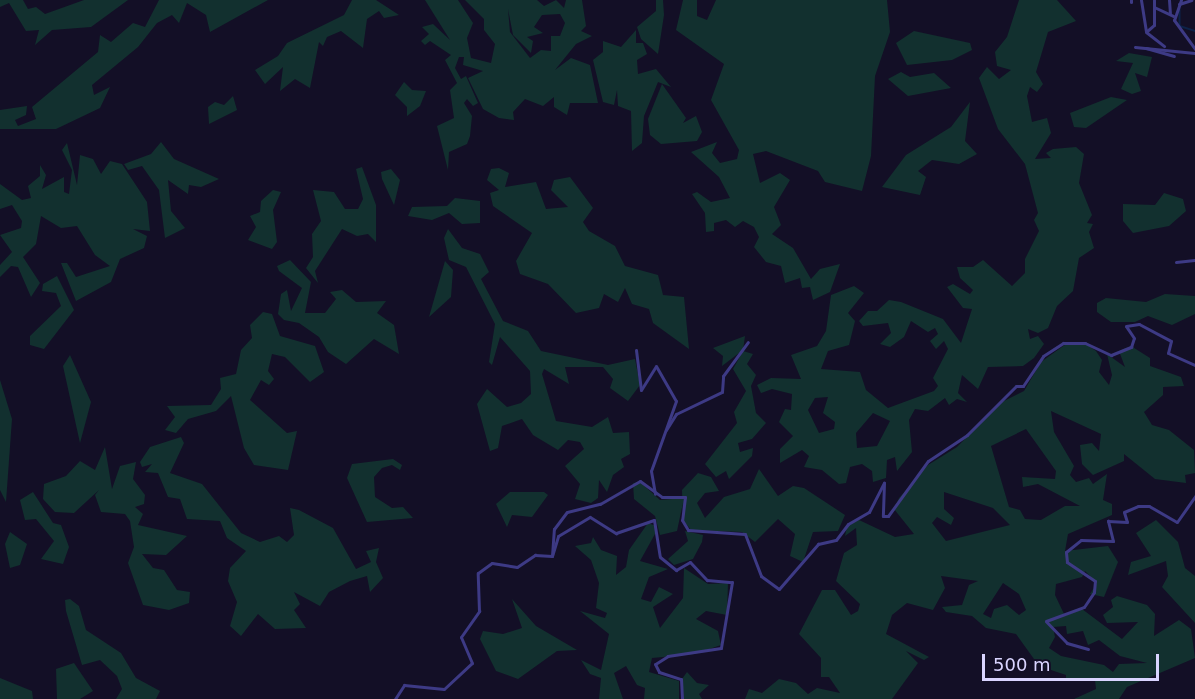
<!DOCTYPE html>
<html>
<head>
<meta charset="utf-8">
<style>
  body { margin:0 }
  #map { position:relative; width:1195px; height:699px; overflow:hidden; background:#130f26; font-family:"DejaVu Sans",sans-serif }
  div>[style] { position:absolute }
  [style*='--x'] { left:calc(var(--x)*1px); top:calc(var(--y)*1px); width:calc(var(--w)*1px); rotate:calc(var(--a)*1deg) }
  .green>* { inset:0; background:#12302f }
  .stream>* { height:1.5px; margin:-0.75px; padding:0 0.75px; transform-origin:0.75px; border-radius:0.75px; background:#0c2248 }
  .minor>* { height:3px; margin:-1.5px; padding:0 1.5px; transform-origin:1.5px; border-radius:1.5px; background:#3d3a85 }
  span { translate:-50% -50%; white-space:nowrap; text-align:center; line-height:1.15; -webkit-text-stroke:4.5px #130f26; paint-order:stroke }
  .scale { position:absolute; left:982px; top:654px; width:177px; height:27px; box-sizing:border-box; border:3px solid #d9d4ff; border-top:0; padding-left:8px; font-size:18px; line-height:21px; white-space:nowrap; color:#d9d4ff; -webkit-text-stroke:4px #130f26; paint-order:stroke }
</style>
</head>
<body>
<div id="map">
  <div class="green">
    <div style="clip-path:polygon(0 0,23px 0,28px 9px,36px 7px,45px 14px,84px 0,128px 0,91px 27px,52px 30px,35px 45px,39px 30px,26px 31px,9px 3px,0 7px)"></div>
    <div style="clip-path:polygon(159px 0,268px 0,210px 32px,206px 15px,187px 3px,179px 23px,172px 15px,157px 23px,138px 47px,92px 85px,94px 95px,110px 87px,100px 108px,56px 129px,0 129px,0 110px,27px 106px,26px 115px,15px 120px,18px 126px,36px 119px,32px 107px,98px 52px,100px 35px,111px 42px,133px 23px,145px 27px)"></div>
    <div style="clip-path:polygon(352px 0,376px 0,399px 15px,384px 18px,379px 11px,367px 19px,363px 48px,341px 31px,327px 37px,323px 46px,319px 42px,310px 88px,295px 79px,280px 91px,283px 67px,265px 84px,255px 70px,278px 56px,287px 43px,344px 15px)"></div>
    <div style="clip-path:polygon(evenodd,425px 0,458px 0,473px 23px,467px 38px,471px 58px,491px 63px,495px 44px,484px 30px,484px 19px,465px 0,537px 0,544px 6px,556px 0,564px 8px,566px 0,582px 0,586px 26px,581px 31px,592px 36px,576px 44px,555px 70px,571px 58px,590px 65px,598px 103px,570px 103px,567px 115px,554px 107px,554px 97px,543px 106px,525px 99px,513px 112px,514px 120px,499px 118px,483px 109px,468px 78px,483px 71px,463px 65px,464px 57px,459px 57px,455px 68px,461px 79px,466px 76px,478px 103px,473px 106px,467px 99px,464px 103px,472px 116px,470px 136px,467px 144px,449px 152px,448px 170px,437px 126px,454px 118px,450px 90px,457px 83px,445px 60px,451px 55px,430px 41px,425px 45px,421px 41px,429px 34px,422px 27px,433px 24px,450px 40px,425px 0,508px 9px,513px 35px,531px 53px,533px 41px,527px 37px,543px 33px,534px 27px,542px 15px,560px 14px,565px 23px,560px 36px,551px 36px,551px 51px,541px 50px,530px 58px,510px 32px,508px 9px)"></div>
    <div style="clip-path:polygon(656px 0,663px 0,664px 15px,658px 54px,641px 39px,637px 27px,656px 11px)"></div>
    <div style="clip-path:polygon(683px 0,697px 0,697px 16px,707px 20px,716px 0,887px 0,890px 32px,875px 76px,871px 156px,862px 191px,825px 182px,818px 171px,766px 151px,753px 154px,760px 183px,780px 173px,790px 180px,774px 207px,781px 225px,772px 234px,793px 248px,811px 279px,820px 269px,840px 264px,830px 292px,813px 300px,810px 287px,802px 288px,800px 278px,785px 283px,781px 266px,766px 262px,754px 247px,759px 237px,754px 227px,743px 221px,735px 227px,726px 220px,714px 223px,714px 231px,706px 232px,705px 213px,692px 194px,697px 192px,711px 202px,730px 198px,719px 177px,691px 152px,717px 142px,712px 153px,720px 163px,737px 159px,739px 150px,711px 100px,724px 64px,676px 30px)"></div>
    <div style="clip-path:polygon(evenodd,1019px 0,1057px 0,1076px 21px,1048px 32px,1036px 72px,1043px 84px,1037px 92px,1030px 87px,1027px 96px,1032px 122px,1047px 118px,1051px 133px,1035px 159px,1051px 158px,1046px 153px,1053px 149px,1076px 147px,1084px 154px,1079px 183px,1092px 215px,1087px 223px,1093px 224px,1089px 232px,1094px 248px,1079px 258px,1073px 291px,1057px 306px,1048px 328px,1038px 333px,1028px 329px,1030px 339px,1038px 336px,1044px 344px,1034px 358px,1023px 366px,988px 367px,978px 389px,962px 375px,958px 393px,967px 402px,957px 399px,949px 405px,945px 398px,928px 411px,915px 409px,909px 420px,912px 452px,897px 471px,895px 457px,887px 460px,886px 478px,873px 482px,872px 471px,862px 464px,850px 467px,846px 483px,839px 484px,822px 470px,804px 467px,809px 456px,802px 450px,780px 463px,780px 449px,793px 436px,779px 422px,785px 409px,791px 410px,792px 394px,772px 389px,761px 393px,757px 385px,771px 378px,801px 379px,791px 355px,817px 346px,826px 331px,831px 295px,854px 286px,864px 293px,848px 313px,855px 321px,849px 345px,828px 351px,821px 369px,860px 372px,866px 390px,888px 408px,934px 391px,938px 386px,933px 378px,948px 349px,944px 341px,936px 349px,930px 341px,938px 334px,935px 328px,928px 332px,911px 321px,904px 337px,890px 347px,880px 344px,891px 333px,888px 323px,863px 326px,859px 321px,868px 311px,877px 311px,889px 300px,901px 302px,943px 319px,961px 343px,972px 309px,963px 308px,947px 287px,953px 284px,970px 294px,973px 290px,960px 278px,957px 267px,973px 267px,983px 260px,1012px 286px,1025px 273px,1025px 259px,1039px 231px,1034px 220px,1038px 213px,1025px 164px,998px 129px,979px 78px,987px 67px,999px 79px,1011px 70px,997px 66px,995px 52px,1007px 37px,1019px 0,828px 397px,823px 413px,835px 422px,834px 429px,819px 433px,808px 410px,815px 398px,828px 397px,1019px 0,873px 413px,890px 421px,877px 446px,857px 448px,856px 433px,873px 413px)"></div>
    <div style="clip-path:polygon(636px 30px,636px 43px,643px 43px,647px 54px,637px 60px,638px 74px,656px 69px,671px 87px,658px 82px,644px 116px,642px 143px,632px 151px,631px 111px,618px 106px,617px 90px,614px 105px,603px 102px,593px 60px,603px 52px,603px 41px,621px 47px)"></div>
    <div style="clip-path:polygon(914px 31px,970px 43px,972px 50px,952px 60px,907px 65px,896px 43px)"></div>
    <div style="clip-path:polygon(1129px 53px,1152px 57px,1147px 77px,1135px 73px,1141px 91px,1132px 94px,1121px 89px,1133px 63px,1116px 61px)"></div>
    <div style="clip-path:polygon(901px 72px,910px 77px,934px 73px,951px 88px,908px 96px,888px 79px)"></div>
    <div style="clip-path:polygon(404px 82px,412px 90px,426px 91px,420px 106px,407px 116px,407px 107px,395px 95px)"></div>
    <div style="clip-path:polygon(662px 84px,686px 118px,683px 123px,696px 116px,702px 132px,697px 141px,661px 144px,650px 135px,648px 119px)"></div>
    <div style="clip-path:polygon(233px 96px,237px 110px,209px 124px,208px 107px,215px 102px,224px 105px)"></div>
    <div style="clip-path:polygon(1111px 97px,1127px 100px,1086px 128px,1074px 127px,1070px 113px)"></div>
    <div style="clip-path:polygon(970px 102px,965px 141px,977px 154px,959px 164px,932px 160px,918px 171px,926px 177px,920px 195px,882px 187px,906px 155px,951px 127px)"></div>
    <div style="clip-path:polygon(161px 142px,174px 159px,219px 179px,201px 187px,189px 185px,188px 194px,168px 180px,171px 211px,185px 228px,165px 238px,159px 190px,142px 166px,128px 170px,124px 164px,151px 154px)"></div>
    <div style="clip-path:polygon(67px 143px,77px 185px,80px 155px,93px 159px,101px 174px,110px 161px,122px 164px,147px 202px,150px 231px,133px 229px,147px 236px,144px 248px,120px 259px,111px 282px,76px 301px,61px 263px,67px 263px,76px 277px,110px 266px,95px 255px,77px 226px,61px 228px,41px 216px,36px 244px,23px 257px,40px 283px,31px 297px,18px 267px,11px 266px,0 277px,0 265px,12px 252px,0 235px,21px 228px,22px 221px,12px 205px,0 209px,0 184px,22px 200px,31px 198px,28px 186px,40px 176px,40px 165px,46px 175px,42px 189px,64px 177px,64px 192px,69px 194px,72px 170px,62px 150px)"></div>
    <div style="clip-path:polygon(362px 167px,376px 205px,376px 242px,368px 234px,357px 236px,342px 229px,315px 271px,318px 283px,306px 268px,313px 257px,312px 234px,321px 221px,313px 190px,334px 192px,345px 209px,358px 209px,363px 199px,356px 169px)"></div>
    <div style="clip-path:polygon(499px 168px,509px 173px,505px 187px,536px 182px,546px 209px,568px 207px,551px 190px,554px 180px,570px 177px,593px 208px,583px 222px,589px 231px,615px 246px,625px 266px,658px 275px,663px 295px,684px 297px,689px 349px,653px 323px,649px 309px,632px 304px,625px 288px,618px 302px,604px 294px,599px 308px,576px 313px,548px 284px,520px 274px,516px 261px,532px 233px,493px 206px,490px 193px,499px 190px,487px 180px,491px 169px)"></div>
    <div style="clip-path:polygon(391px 169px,400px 180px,394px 205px,382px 179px,381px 172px)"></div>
    <div style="clip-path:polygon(273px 190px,281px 192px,273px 210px,277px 242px,272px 249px,248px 240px,256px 227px,250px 216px,260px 212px,261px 201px)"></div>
    <div style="clip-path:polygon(1164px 193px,1183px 199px,1186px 211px,1169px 226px,1133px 233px,1123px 221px,1123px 204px,1155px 205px)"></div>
    <div style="clip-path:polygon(455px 198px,480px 201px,480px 223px,462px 224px,449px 213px,432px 220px,408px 216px,412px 207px,447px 206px)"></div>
    <div style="clip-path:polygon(448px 229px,462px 248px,480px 254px,489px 272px,481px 279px,503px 321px,528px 331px,541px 351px,608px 365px,635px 359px,640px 385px,628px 401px,610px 388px,613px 379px,603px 367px,565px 367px,569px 384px,544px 369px,542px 374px,556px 421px,592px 427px,608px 417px,613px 433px,629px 432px,630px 454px,621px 459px,624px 467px,613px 475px,607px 492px,599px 480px,598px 498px,591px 503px,575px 499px,580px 484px,565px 466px,584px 449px,580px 442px,568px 440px,558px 450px,533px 435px,522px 419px,502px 426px,498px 448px,490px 451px,477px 404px,487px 389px,507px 407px,521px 403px,531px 394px,530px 371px,500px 337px,492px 365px,489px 362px,495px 324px,466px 267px,449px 260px,444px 238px)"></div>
    <div style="clip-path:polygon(290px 260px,311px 282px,305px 313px,325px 313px,336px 299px,330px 292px,342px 290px,356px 302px,386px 301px,377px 313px,394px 325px,399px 354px,374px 339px,346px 364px,328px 352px,319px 337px,299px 323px,284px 320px,278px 314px,281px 294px,287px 290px,291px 311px,302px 288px,279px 271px,277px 266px)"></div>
    <div style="clip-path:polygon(445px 261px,453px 270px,451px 297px,429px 317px)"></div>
    <div style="clip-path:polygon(57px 276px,74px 310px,44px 349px,30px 345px,30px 336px,61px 306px,56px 293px,42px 291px,43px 284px)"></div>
    <div style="clip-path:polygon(1165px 294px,1195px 296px,1195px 314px,1172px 325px,1148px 316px,1135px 322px,1111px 322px,1097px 312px,1097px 303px,1106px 298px,1146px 302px)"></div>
    <div style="clip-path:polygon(263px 312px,272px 314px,280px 336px,315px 346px,324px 372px,310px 382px,285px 357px,272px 354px,268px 371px,274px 379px,269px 385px,261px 380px,250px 400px,287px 433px,297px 431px,288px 470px,254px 465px,244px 448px,231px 396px,216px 411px,188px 419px,176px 433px,165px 430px,175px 417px,167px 406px,211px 405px,221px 389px,220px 378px,236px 374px,241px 350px,252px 338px,250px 325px)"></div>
    <div style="clip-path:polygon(745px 336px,743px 350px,722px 366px,723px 356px,713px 348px)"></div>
    <div style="clip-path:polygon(evenodd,1066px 344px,1086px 344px,1096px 351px,1102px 360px,1099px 372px,1109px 385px,1112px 375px,1107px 354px,1125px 367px,1119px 351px,1131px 346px,1150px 358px,1150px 366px,1181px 377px,1184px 386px,1163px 387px,1163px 395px,1144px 412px,1152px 425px,1169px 430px,1194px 450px,1195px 473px,1185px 475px,1186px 483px,1155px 479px,1124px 454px,1124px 461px,1093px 475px,1082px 464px,1080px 445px,1092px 443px,1099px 451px,1101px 434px,1051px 411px,1054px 432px,1074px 466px,1070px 475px,1076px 482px,1089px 478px,1093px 484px,1107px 474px,1103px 500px,1112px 504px,1112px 515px,1068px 534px,1065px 551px,1108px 546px,1118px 562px,1104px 597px,1090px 594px,1097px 583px,1085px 571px,1082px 577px,1056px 584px,1055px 595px,1065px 616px,1082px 609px,1122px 639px,1138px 622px,1107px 623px,1103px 615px,1113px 607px,1111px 600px,1117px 596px,1147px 605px,1155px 614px,1154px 636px,1179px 620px,1191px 629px,1195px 658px,1127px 687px,1119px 699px,1074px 699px,1096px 689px,1095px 680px,1066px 681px,1066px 675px,1039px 666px,1016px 634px,986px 628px,972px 616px,946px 612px,942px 607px,962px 605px,969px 585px,978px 581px,941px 576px,945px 588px,933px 610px,907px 603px,892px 615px,886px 634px,929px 657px,924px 660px,906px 651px,918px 663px,892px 699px,745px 699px,749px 689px,762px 693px,779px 679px,796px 683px,808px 694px,817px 688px,840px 693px,829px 677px,821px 677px,821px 658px,799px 634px,822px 590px,835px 590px,851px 615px,858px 611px,860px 604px,836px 581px,844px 553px,857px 545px,856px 528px,845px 536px,847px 526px,859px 520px,895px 537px,914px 534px,894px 509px,899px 498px,928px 465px,957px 447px,1002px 402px,1024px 391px,1041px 362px,1066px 344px,1026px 429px,1056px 471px,1055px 479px,1022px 477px,1023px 487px,1038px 484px,1080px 506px,1065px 506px,1041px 520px,1025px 519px,1020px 510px,1009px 507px,991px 446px,1026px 429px,1066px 344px,944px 492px,993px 508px,1010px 525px,946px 541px,932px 523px,937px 517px,951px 525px,954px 518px,944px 509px,944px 492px,1066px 344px,1003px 583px,1019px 594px,1026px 610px,1019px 615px,1007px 605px,994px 609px,991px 618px,983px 614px,1003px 583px,1066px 344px,1066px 626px,1067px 634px,1083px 631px,1088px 645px,1099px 640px,1120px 656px,1147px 663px,1119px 664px,1113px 672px,1104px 665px,1061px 656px,1049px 648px,1055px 637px,1053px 627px,1066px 626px)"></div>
    <div style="clip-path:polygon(743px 351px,753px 354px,747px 364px,756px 375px,751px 386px,756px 413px,766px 423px,752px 439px,738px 443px,740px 452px,753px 448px,752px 456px,729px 479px,726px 471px,716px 477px,705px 464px,737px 423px,734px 412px,746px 391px,733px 369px)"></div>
    <div style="clip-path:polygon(70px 355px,91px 402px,80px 443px,63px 366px)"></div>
    <div style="clip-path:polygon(0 380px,12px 419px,6px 502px,0 490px)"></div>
    <div style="clip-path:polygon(181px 437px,184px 443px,170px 473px,202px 484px,241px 533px,260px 542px,279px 536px,287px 542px,294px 535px,290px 508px,299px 510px,333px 528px,356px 569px,371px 562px,366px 551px,379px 548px,376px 562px,383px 578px,370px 592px,367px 576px,350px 581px,329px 592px,320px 606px,294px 592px,300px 604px,294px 610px,306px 628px,275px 629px,258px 614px,241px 636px,230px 626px,237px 602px,228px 581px,230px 568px,246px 551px,227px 538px,220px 521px,187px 519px,180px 499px,168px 497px,158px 473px,145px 472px,152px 464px,142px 467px,140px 462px,150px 447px)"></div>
    <div style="clip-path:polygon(105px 447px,112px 489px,120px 466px,136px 462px,133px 479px,145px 495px,144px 504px,135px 507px,143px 514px,138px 525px,187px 536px,166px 555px,142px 554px,153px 568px,164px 570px,177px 590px,190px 592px,189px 603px,169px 610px,143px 605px,128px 563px,134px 547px,130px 521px,125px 514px,101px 512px,95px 495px,99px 490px,74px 513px,55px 512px,43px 499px,44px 484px,66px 476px,80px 461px,95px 470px)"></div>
    <div style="clip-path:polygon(393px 459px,402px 465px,400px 470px,392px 465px,382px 468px,374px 477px,375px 497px,392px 508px,403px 507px,413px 518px,367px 522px,347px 478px,352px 464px)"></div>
    <div style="clip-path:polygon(759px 469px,778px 496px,793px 486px,804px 488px,845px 515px,838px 531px,813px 532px,803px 562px,790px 556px,795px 534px,778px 519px,755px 542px,742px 532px,691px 530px,683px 520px,682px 490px,698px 473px,711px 477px,719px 491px,705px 493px,697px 503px,705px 518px,724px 497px,750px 489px)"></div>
    <div style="clip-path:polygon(640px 482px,660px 500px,684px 498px,677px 531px,660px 535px,655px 516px,634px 499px,633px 483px)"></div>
    <div style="clip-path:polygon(33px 492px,53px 523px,61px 525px,69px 547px,63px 564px,41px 559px,54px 541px,36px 519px,25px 520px,20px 500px)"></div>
    <div style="clip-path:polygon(510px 492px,544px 492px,548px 495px,532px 517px,512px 515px,507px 527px,496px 504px)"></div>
    <div style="clip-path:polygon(1156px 520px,1178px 542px,1185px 568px,1195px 576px,1195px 623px,1162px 587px,1168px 576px,1166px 561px,1128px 575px,1131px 562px,1151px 556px,1136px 533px)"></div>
    <div style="clip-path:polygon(648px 523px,656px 526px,655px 534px,640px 561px,668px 569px,649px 577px,641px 599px,651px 602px,659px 587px,673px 594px,653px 607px,660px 628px,683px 598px,684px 568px,708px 584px,728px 583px,727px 615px,706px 611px,696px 619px,718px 631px,721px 645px,695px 654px,652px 658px,649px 672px,679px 681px,679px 699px,644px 699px,645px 688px,637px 685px,626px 666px,614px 673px,623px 699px,599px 699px,601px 678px,590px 674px,581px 660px,601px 670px,609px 634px,580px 611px,605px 618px,607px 613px,596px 608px,599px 583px,591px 560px,575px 546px,591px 543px,593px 537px,601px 550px,617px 556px,616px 575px,626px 567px,629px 550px)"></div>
    <div style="clip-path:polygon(685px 531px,703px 535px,702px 542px,693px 559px,674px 565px,668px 559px,688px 541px)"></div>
    <div style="clip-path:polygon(10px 532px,27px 544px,20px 565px,10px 568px,5px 544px)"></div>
    <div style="clip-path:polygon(70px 599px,79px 606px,86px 630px,121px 653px,136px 678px,160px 691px,156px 699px,116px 699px,122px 689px,117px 676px,100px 660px,82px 665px,66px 611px,65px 600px)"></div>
    <div style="clip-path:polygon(512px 599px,536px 626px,577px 650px,557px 651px,518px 679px,496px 671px,480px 639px,483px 631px,503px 634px,522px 628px)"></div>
    <div style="clip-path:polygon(74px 663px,93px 691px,80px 699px,57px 699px,56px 669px)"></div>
    <div style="clip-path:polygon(687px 672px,697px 683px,709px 685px,699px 694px,702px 699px,684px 699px,682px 679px)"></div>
    <div style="clip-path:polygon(0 678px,32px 691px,33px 699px,0 699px)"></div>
  </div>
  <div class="stream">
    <div style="--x:1180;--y:9;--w:17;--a:90"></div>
    <div style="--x:1180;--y:26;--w:16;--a:18"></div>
  </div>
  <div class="minor">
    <div style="--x:1141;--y:0;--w:32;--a:81"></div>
    <div style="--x:1146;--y:32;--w:23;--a:38"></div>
    <div style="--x:1169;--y:0;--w:13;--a:86"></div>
    <div style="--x:1181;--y:0;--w:21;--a:109"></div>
    <div style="--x:1174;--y:20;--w:36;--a:54"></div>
    <div style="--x:1131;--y:2;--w:2;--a:-90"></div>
    <div style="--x:1179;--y:4;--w:13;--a:-18"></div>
    <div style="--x:1154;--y:7;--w:21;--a:25"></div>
    <div style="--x:1147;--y:31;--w:9;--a:-41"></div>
    <div style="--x:1154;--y:25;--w:25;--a:-90"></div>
    <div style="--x:1135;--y:47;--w:60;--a:5.7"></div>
    <div style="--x:1146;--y:48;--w:29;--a:16"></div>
    <div style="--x:1176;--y:262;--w:19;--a:-6"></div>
    <div style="--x:636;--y:350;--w:40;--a:82.9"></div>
    <div style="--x:641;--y:390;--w:28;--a:-58"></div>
    <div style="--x:656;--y:366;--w:40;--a:60.3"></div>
    <div style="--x:676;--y:401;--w:74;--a:109.7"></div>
    <div style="--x:651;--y:471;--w:23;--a:80"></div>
    <div style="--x:666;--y:430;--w:19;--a:-58"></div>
    <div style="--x:676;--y:414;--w:51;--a:-25.6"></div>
    <div style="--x:722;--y:392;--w:16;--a:-86"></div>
    <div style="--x:723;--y:376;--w:42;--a:-53.7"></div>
    <div style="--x:552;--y:556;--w:27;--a:-86"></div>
    <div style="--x:554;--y:529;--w:21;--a:-53"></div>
    <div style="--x:567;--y:512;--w:34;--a:-14"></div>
    <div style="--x:600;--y:504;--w:46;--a:-29.9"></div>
    <div style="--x:640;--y:481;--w:27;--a:36"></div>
    <div style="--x:662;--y:497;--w:23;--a:0"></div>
    <div style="--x:685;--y:497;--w:23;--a:97"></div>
    <div style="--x:682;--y:520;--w:12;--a:59"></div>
    <div style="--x:688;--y:530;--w:57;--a:4"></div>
    <div style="--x:745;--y:534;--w:45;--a:69.1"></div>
    <div style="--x:761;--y:576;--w:22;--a:36"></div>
    <div style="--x:779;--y:589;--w:60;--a:-49.1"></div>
    <div style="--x:818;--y:544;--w:18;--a:-13"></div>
    <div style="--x:836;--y:540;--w:20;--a:-53"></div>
    <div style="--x:848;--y:524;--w:24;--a:-30"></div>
    <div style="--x:869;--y:512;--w:33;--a:-63"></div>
    <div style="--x:884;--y:483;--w:33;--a:92"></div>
    <div style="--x:883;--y:516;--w:5;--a:0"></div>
    <div style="--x:888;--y:516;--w:68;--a:-54"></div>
    <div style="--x:928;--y:461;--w:47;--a:-33.7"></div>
    <div style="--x:967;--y:435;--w:69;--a:-45"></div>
    <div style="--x:1016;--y:386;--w:7;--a:0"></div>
    <div style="--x:1023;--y:386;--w:36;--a:-56"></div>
    <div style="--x:1043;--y:356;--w:24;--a:-33"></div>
    <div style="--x:1063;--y:343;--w:22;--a:0"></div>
    <div style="--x:1085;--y:343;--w:29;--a:25"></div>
    <div style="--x:1111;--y:355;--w:22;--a:-22"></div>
    <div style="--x:1131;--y:347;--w:9;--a:-72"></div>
    <div style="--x:1134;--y:338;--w:14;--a:-124"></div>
    <div style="--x:1126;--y:326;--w:13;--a:-9"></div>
    <div style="--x:1139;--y:324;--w:36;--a:28"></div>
    <div style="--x:1171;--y:341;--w:12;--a:104"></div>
    <div style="--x:1168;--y:353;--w:30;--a:24"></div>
    <div style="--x:1088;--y:649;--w:22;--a:-164"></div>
    <div style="--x:1067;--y:643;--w:30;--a:-134"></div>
    <div style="--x:1046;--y:621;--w:40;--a:-20.2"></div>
    <div style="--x:1084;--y:607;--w:18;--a:-56"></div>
    <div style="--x:1094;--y:592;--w:11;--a:-85"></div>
    <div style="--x:1095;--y:581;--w:34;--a:-146"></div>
    <div style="--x:1067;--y:562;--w:10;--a:-96"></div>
    <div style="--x:1066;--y:552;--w:19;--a:-39"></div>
    <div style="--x:1081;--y:540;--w:32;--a:2"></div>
    <div style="--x:1113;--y:541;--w:21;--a:-104"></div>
    <div style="--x:1108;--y:521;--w:19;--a:3"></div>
    <div style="--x:1127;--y:522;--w:10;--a:-107"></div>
    <div style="--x:1124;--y:512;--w:15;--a:-23"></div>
    <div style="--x:1138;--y:506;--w:11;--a:0"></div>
    <div style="--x:1149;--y:506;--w:32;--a:30"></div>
    <div style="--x:1177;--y:522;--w:32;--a:-55"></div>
    <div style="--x:395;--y:699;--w:17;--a:-57"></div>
    <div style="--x:404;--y:685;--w:40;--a:5.7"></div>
    <div style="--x:444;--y:689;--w:38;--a:-43"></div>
    <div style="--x:472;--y:663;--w:28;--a:-113"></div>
    <div style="--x:461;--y:637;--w:32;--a:-55"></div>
    <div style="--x:479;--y:611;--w:38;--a:-92"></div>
    <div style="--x:478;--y:573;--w:17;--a:-36"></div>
    <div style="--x:492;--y:563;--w:25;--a:9"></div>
    <div style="--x:517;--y:567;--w:22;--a:-34"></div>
    <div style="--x:535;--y:555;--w:17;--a:3"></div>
    <div style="--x:552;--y:556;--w:21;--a:-73"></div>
    <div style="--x:558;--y:536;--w:37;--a:-31"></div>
    <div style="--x:590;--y:517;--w:31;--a:32"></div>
    <div style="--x:616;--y:533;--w:40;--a:-18.9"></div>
    <div style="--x:654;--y:520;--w:37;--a:81"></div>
    <div style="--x:660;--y:557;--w:21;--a:39"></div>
    <div style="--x:676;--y:570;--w:16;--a:-30"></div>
    <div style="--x:690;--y:562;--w:25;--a:47"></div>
    <div style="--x:707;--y:580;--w:25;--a:5"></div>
    <div style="--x:732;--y:582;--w:67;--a:99.5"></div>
    <div style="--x:721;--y:648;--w:54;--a:171.4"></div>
    <div style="--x:668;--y:656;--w:15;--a:148"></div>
    <div style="--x:655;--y:664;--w:9;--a:63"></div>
    <div style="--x:659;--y:672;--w:23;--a:18"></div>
    <div style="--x:681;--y:679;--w:20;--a:87"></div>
  </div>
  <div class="scale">500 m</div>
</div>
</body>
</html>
